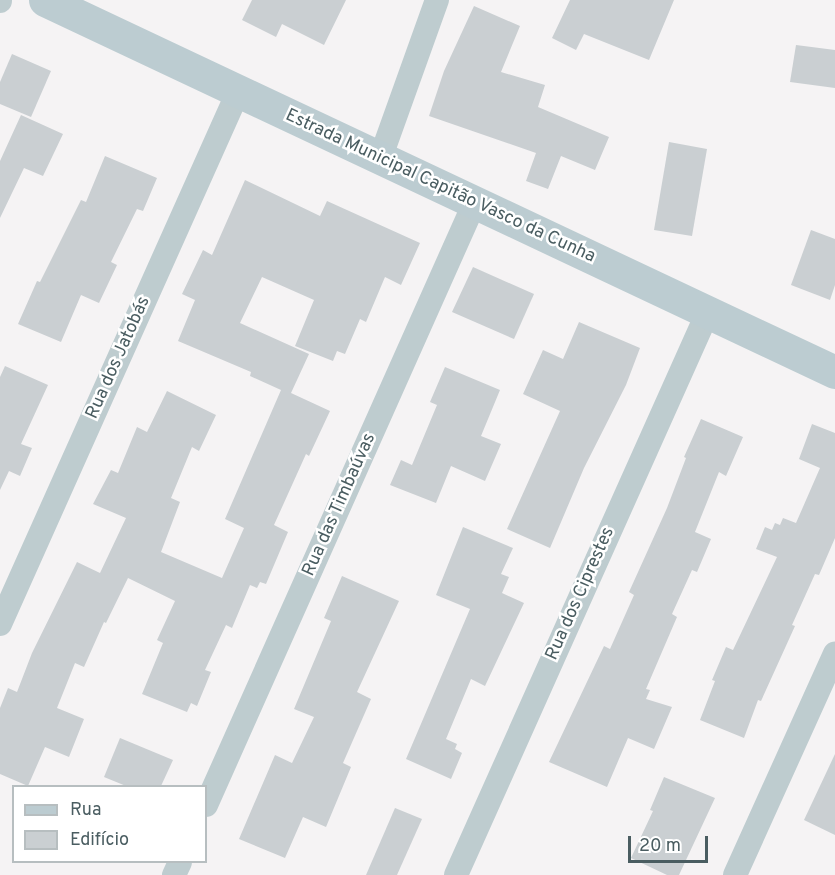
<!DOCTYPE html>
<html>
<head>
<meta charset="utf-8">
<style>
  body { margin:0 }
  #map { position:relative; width:835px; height:875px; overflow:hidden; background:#f5f3f4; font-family:Overpass,sans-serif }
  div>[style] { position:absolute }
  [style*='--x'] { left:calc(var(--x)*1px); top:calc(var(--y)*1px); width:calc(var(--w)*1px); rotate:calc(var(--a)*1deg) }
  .building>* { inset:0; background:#cacfd2 }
  .minor>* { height:24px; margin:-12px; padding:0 12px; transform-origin:12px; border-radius:12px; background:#becccf }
  .secondary>* { height:33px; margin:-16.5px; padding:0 16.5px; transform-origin:16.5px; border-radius:16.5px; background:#bcccd1 }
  span { translate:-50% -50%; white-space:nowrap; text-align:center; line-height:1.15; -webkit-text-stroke:5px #fff; paint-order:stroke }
  .street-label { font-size:18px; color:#4a5d61 }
  .legend { position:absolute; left:12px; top:785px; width:195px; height:78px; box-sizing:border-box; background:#fff; border:2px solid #b7bec0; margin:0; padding:8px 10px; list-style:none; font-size:18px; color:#4a5d61 }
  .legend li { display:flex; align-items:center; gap:12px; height:30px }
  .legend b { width:30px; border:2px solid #b7bec0 }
  .scale { position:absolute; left:628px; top:836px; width:80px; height:27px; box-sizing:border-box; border:3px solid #4a5d61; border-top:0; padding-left:8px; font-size:18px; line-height:21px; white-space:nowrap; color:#4a5d61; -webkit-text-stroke:4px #fff; paint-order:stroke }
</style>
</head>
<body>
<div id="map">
  <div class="building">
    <div style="clip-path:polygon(252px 0,346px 0,324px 45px,282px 24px,276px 37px,242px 20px)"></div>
    <div style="clip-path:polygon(570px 0,674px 0,649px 60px,584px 34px,576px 50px,552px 38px)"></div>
    <div style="clip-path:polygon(474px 6px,520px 26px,501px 72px,545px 85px,538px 107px,609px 137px,595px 170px,561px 156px,548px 189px,526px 181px,536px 153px,429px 116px,444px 71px)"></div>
    <div style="clip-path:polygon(796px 45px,835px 50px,835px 88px,790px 82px)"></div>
    <div style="clip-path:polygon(12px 54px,51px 71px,31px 117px,0 104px,0 82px)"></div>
    <div style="clip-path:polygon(21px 115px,63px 134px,43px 176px,24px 168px,0 218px,0 161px)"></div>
    <div style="clip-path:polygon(669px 142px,707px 149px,692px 236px,654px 230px)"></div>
    <div style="clip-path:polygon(105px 156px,157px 178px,143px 211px,137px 209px,111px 262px,117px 265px,99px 303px,81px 295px,61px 342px,18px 324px,37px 281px,40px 282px,81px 200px,86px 202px)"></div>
    <div style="clip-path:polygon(245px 180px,320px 216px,327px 201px,420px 243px,401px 285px,385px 277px,366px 322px,360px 319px,345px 354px,337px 351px,333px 361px,295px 346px,314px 300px,262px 277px,240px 323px,309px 354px,291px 393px,330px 411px,309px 456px,306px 454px,274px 525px,288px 532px,266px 584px,260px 582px,257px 588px,250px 585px,232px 628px,226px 625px,205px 670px,211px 672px,197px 706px,191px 703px,187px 712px,142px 694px,163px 643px,157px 640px,175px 601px,128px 578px,106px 623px,104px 622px,84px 667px,75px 663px,57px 708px,84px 719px,69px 757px,45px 747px,28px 786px,0 774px,0 708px,8px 688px,17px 692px,32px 653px,77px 562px,100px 573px,126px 518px,93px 504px,111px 470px,118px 473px,137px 427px,147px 432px,167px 391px,216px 415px,199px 451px,192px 447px,171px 498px,180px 502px,161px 552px,222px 578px,244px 528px,225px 519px,281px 390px,250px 376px,251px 372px,178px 341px,195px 300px,182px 294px,203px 250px,212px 255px)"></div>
    <div style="clip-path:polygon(811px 230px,835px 239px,835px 285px,830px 300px,791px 285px)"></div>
    <div style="clip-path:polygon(473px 267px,534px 294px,514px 339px,452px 312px)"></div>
    <div style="clip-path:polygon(579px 322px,640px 348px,626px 385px,584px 468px,550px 548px,507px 529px,560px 411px,523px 394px,543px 350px,563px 359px)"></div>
    <div style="clip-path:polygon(5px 366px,48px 385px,21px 444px,32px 448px,20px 476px,9px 471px,0 490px,0 377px)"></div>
    <div style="clip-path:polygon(445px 367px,500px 390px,481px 436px,501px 444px,485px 481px,451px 466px,436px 503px,390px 485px,401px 460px,412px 465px,437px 405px,430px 402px)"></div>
    <div style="clip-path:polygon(701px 419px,743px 437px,726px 476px,719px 472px,695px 532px,711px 539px,697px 572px,692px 570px,672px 614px,677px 617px,646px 689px,650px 690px,646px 699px,672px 707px,654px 749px,628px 738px,607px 787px,549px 762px,604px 646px,610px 649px,634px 595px,629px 592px,667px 508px,686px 458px,684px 457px)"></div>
    <div style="clip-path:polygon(812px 424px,835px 433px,835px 538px,819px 575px,815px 574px,792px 625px,795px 626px,761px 701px,758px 700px,744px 738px,700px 720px,715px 681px,712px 680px,726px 647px,733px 650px,777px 557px,756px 549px,765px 527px,772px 530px,775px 523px,780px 525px,783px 518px,796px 523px,820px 468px,799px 459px)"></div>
    <div style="clip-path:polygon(463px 527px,513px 548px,501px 574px,509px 577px,502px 593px,524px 603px,485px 686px,471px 679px,446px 739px,457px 744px,455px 749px,462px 753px,451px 779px,406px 759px,470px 609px,436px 595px)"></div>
    <div style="clip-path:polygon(342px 576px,399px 601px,357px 692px,371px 699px,343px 763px,351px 767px,326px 827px,303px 817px,285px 858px,239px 839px,275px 755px,292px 763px,314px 717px,294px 709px,331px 621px,324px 618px)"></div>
    <div style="clip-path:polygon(120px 738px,173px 760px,161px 786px,126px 786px,104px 777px)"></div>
    <div style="clip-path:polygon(835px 754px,835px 835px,804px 820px)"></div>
    <div style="clip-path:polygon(664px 777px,715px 798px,679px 875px,667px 875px,631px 858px,653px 811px,650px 810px)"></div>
    <div style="clip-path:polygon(395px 808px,422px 819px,397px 875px,366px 875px)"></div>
  </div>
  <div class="minor">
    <div style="--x:0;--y:1;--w:1;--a:-90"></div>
    <div style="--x:380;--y:159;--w:169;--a:-70.3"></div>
    <div style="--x:0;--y:624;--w:583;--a:-65.9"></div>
    <div style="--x:206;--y:805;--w:658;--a:-65.97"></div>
    <div style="--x:174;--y:875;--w:14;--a:-65"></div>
    <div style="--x:456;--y:875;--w:615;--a:-65.9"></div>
    <div style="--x:735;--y:875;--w:243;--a:-65.7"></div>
  </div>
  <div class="secondary">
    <div style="--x:45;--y:0;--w:873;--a:25.22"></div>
  </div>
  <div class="street-label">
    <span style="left:440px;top:187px;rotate:25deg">Estrada Municipal Capitão Vasco da Cunha</span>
    <span style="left:119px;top:358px;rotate:-66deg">Rua dos Jatobás</span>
    <span style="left:340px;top:505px;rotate:-66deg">Rua das Timbaúvas</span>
    <span style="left:581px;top:594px;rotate:-66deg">Rua dos Ciprestes</span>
  </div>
  <ul class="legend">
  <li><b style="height:8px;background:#bcccd1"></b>Rua</li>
  <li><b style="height:16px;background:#cacfd2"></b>Edifício</li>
  </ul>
  <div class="scale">20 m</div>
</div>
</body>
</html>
